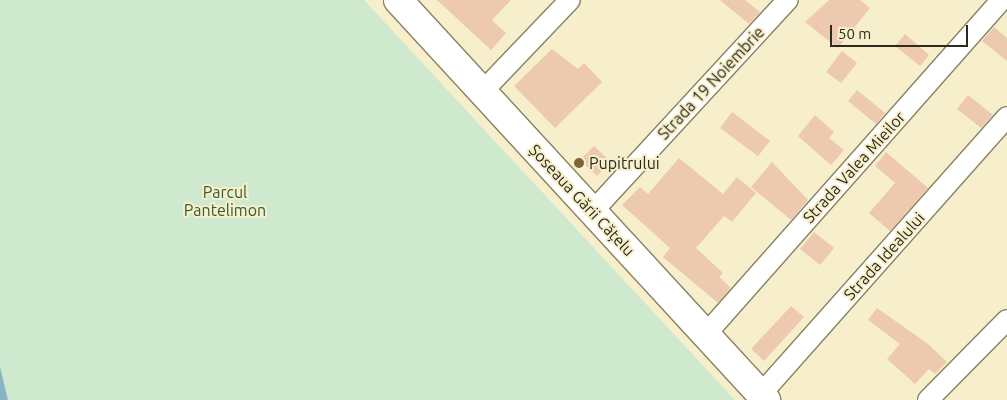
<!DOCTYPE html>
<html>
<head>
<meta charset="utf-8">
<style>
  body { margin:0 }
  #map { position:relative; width:1007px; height:400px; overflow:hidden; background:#f7efcb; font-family:Ubuntu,sans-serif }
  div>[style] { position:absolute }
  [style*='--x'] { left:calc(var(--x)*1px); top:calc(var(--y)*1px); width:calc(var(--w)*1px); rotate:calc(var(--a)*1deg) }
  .green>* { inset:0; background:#cfe9cf }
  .water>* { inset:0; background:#88b4c5 }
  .building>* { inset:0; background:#ecc9af }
  .roads { filter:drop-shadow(1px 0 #898261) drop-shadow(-1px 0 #898261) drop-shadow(0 1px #898261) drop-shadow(0 -1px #898261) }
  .minor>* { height:20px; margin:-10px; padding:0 10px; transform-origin:10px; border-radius:10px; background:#fff }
  .secondary>* { height:28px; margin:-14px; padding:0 14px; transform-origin:14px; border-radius:14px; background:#fff }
  .dots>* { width:14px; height:14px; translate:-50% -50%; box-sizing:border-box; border:2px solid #f7efcb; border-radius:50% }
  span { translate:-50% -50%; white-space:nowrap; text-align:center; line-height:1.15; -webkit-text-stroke:4px #f7efcb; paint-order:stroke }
  .street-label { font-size:16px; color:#2d2a1c }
  .poi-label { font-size:16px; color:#2d2a1c }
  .left { translate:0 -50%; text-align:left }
  .park-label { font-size:16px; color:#2f5c33 }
  .scale { position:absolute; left:830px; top:25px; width:138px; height:22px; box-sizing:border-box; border:2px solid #2d2a1c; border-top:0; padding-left:6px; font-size:15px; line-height:18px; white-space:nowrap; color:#2d2a1c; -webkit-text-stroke:4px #f7efcb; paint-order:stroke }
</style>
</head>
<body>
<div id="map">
  <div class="green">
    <div style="clip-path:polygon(0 0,364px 0,735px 400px,8px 400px,0 367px)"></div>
  </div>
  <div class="water">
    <div style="clip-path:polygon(0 367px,8px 400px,0 400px)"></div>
  </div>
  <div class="building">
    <div style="clip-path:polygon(437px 0,511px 0,492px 20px,506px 33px,491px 50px)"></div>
    <div style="clip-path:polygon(720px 0,745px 0,760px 12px,749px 24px)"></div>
    <div style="clip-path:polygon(829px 0,860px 0,870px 8px,838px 48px,805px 22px)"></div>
    <div style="clip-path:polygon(994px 27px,1007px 38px,1007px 61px,982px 41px)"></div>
    <div style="clip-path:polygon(905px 34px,929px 55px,920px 66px,895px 46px)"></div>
    <div style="clip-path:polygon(552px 49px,578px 69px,584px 63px,602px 82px,555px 128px,514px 86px)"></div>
    <div style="clip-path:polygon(842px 51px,857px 63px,841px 83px,826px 72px)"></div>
    <div style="clip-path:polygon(857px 90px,885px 113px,876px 124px,848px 101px)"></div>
    <div style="clip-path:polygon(968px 95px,993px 115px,981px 128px,957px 109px)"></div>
    <div style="clip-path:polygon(732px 112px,770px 141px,758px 156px,720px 128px)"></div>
    <div style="clip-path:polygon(815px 115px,834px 132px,829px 138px,844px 150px,831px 165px,798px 136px)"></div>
    <div style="clip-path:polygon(594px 146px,611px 162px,597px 176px,580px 160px)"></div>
    <div style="clip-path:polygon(886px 152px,928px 188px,890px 231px,869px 213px,895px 183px,875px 166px)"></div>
    <div style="clip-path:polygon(679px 158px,723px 194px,737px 177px,756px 193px,732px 222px,724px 216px,696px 248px,723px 273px,719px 277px,731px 288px,718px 303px,663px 257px,670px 248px,622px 205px,640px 187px,648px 194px)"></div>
    <div style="clip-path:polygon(772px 162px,808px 200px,791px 220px,751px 187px)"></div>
    <div style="clip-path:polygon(814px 232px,834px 248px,820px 265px,800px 249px)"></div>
    <div style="clip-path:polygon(791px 306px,804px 317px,764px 361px,751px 349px)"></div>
    <div style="clip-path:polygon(877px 308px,928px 344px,947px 362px,935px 374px,929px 369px,915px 384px,887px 359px,900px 344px,868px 320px)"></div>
  </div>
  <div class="roads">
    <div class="minor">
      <div style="--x:482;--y:92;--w:127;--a:-46.3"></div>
      <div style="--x:593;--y:211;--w:287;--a:-47.3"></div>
      <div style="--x:706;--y:334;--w:446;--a:-48.5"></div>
      <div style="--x:761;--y:394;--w:370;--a:-48.4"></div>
      <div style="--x:928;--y:400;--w:112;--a:-45.4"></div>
    </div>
    <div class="secondary">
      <div style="--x:398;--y:0;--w:544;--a:47.39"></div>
    </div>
  </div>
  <div class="dots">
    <div style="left:579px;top:163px;background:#7c6636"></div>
  </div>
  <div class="street-label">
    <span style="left:711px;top:83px;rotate:-47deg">Strada 19 Noiembrie</span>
    <span style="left:854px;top:167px;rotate:-48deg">Strada Valea Mieilor</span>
    <span style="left:582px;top:200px;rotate:47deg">Șoseaua Gării Cățelu</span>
    <span style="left:884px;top:256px;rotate:-48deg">Strada Idealului</span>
  </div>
  <div class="poi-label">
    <span class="left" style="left:589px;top:163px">Pupitrului</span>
  </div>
  <div class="park-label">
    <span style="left:225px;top:201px">Parcul<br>Pantelimon</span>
  </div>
  <div class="scale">50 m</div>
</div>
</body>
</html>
